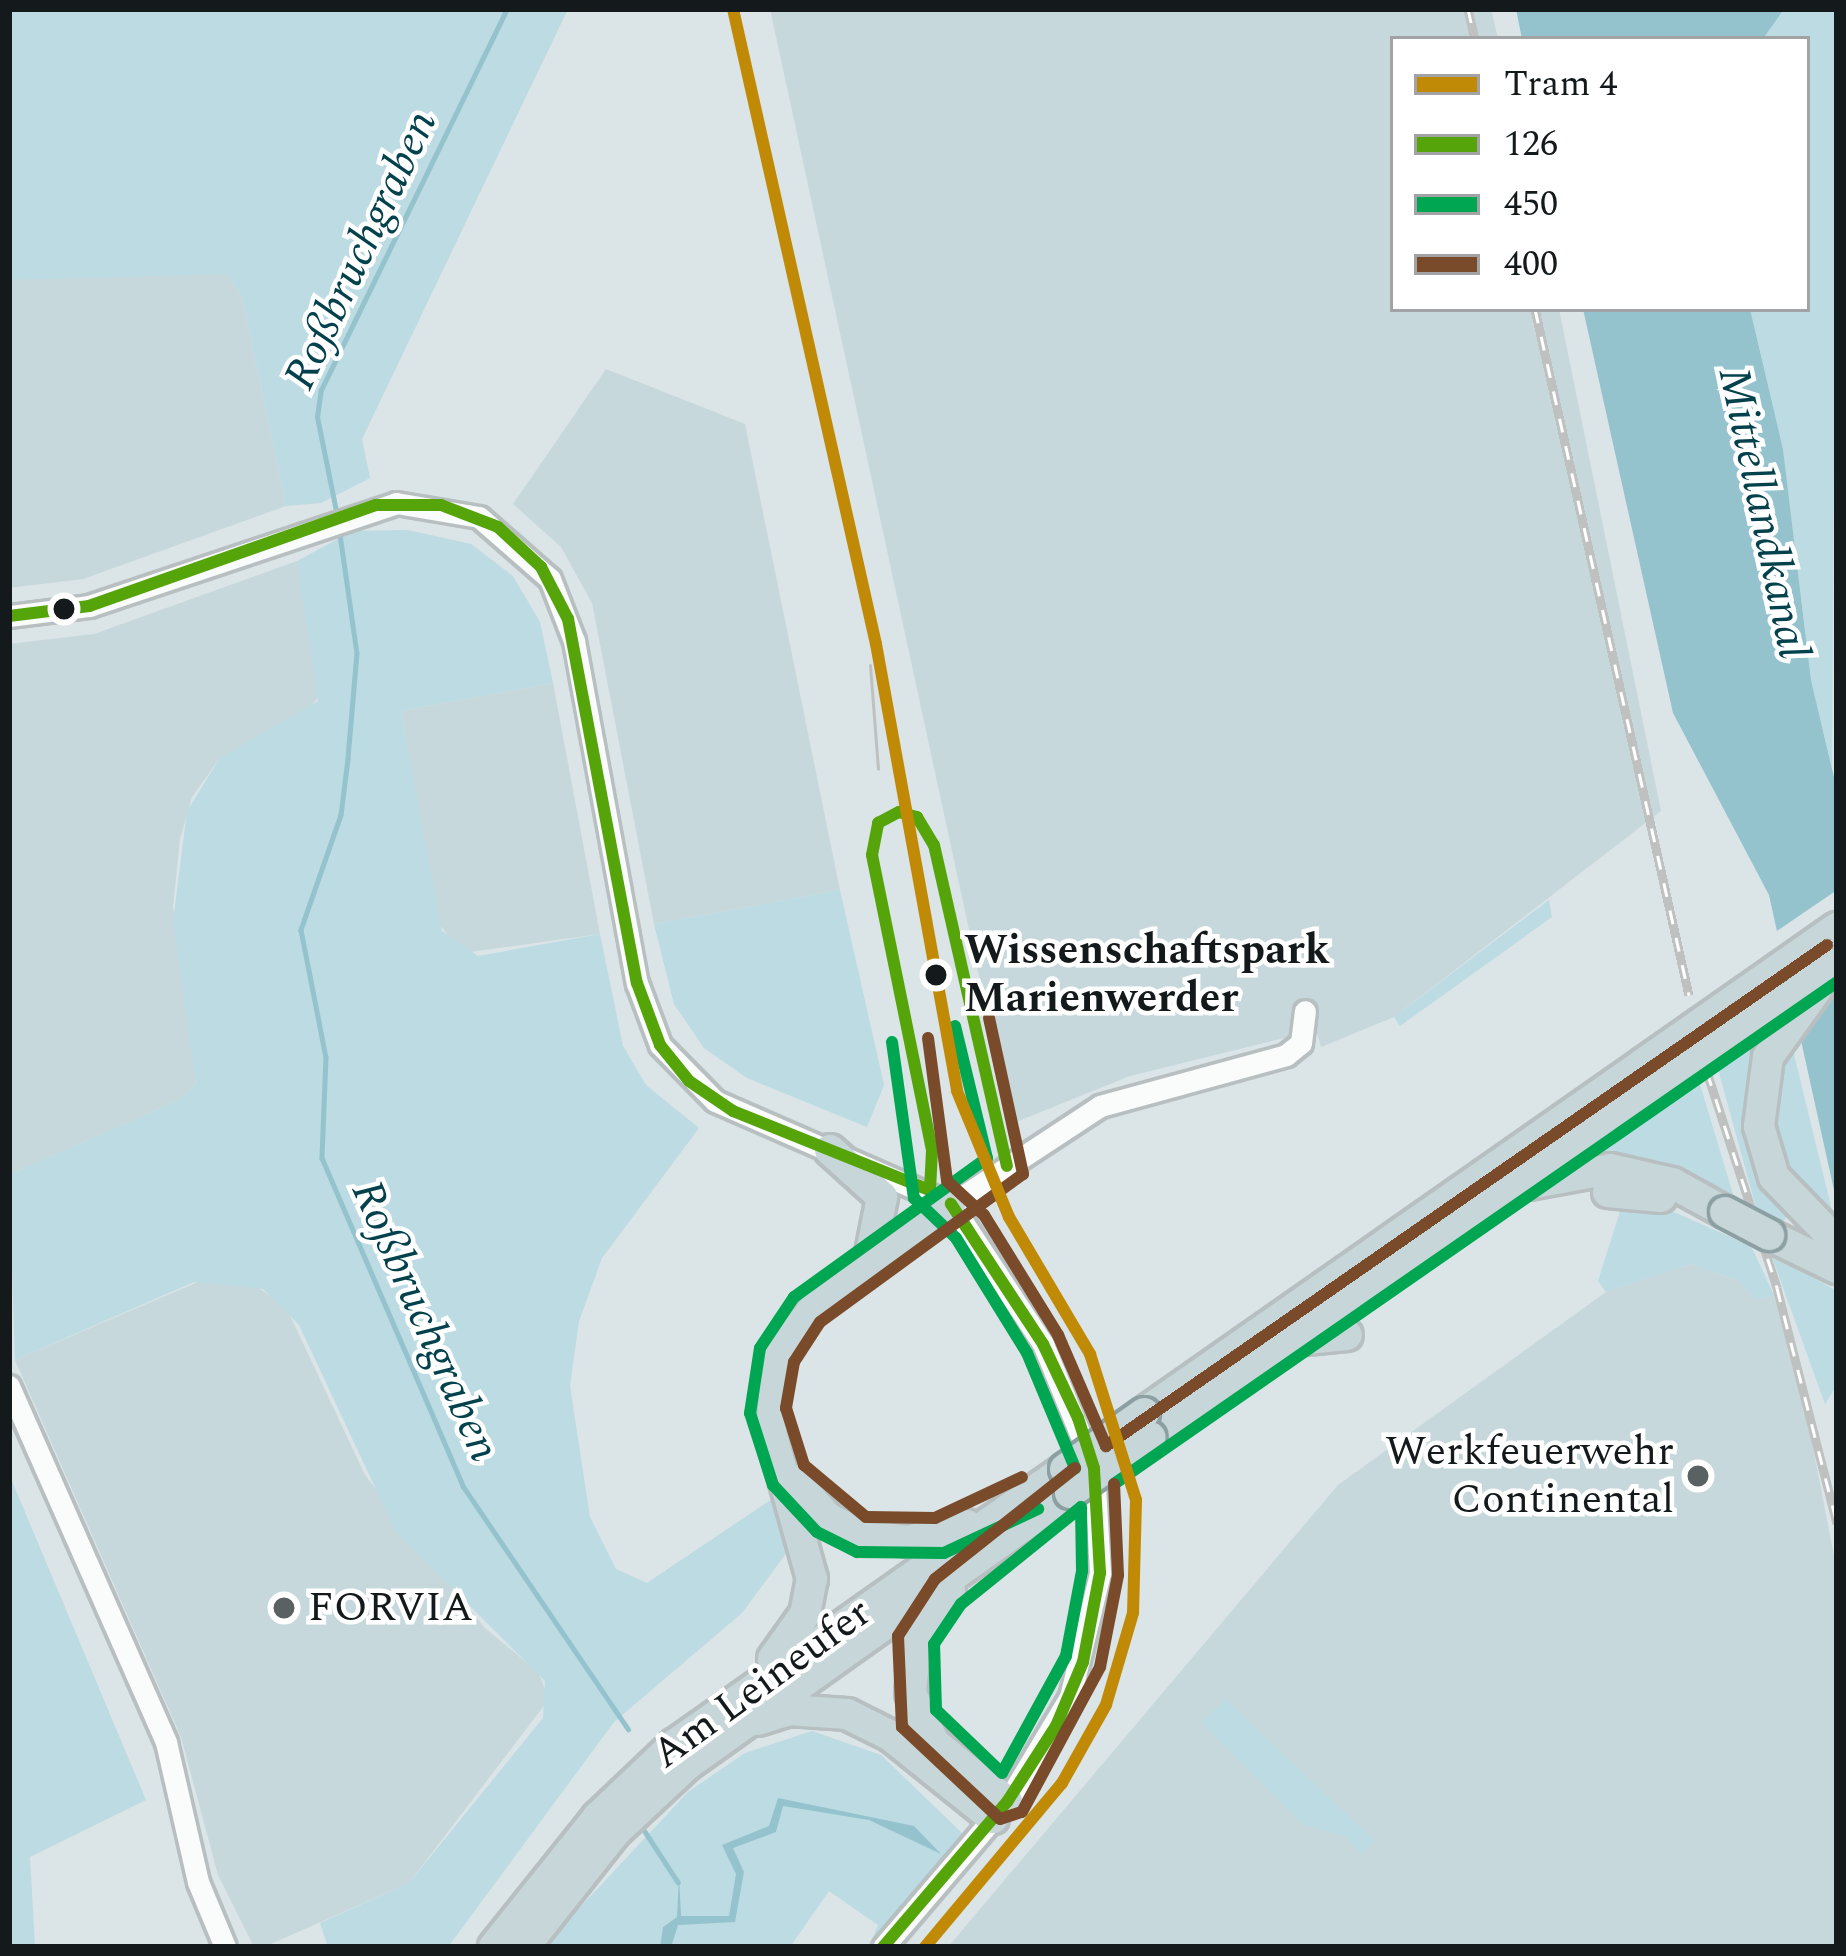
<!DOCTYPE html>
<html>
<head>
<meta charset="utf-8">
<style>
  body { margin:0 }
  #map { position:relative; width:1846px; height:1956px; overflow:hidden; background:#dbe4e6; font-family:Spectral,serif }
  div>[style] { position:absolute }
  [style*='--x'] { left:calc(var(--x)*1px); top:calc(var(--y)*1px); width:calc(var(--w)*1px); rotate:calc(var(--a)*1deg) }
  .built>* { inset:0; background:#c7d8dc }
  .green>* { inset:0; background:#bcdbe2 }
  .water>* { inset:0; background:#94c3ce }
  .pier>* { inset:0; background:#dbe4e6 }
  .stream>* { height:4.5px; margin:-2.25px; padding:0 2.25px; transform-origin:2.25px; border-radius:2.25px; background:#94c3ce }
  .roads { filter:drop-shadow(3px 0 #b8bfc1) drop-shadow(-3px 0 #b8bfc1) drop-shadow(0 3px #b8bfc1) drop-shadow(0 -3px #b8bfc1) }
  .minor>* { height:21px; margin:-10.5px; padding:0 10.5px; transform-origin:10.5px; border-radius:10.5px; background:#fafbfb }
  .highway>* { height:30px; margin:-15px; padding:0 15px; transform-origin:15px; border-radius:15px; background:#c7d6d9 }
  .tram>* { height:3px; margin:-1.5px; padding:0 1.5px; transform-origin:1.5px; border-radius:1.5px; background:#bfc1c1 }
  .rail>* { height:9px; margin-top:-4.5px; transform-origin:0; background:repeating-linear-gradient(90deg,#fff 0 14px,#bfc1c1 0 28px); box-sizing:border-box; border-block:3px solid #bfc1c1 }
  .bridges { filter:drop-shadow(3px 0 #8ca0a3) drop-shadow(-3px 0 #8ca0a3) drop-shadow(0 3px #8ca0a3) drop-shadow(0 -3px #8ca0a3) }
  .highway-bridge>* { height:30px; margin:-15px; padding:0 15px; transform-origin:15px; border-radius:15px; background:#c7d6d9 }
  .bus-1>* { height:12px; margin:-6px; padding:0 6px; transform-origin:6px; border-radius:6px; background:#54a40a }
  .bus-2>* { height:12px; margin:-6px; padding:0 6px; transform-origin:6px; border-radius:6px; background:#00a651 }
  .bus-3>* { height:12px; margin:-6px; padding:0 6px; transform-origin:6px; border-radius:6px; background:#7a4b2a }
  .tram-1>* { height:12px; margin:-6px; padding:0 6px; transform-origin:6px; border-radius:6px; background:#c08a07 }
  .dots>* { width:33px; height:33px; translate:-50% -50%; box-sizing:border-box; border:6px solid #fff; border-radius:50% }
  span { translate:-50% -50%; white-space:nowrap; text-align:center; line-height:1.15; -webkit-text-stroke:9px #fff; paint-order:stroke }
  .stop-label { font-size:42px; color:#141a1c; font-weight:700 }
  .left { translate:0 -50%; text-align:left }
  .poi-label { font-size:42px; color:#141a1c }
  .right { translate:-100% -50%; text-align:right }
  .street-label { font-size:42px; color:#141a1c }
  .water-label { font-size:45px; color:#03414c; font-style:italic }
  .frame { position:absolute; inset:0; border:12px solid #141a1c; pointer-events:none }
  .legend { position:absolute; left:1390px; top:36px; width:420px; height:276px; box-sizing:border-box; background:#fff; border:3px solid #a1a3a4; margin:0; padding:15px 21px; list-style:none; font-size:36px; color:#141a1c }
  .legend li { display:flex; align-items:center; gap:24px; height:60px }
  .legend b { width:60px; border:3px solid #a1a3a4 }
</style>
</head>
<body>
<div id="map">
  <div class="built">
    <div style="clip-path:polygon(770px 9px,1491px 9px,1498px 39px,1393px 39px,1393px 309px,1559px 309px,1661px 811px,1394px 1017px,1321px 1047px,1316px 1030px,1130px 1076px,1011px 1124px)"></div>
    <div style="clip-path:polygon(204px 268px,227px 274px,242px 297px,286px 506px,83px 579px,9px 588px,9px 280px)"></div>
    <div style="clip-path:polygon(606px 369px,745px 424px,840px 890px,654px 924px,592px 603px,561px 547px,513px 504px)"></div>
    <div style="clip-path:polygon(297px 561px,320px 695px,305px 714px,220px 758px,192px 797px,180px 839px,173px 907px,196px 1084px,179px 1100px,9px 1175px,9px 644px,94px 634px)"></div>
    <div style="clip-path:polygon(553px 683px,600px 934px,462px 953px,440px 925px,401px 711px)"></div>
    <div style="clip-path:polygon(1691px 1264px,1740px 1281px,1755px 1300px,1774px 1295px,1808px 1422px,1837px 1571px,1837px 1947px,948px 1947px,1338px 1485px,1606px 1292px)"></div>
    <div style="clip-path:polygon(205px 1279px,253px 1284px,286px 1307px,365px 1475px,484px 1627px,538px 1672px,549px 1699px,409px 1883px,264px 1947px,254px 1947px,218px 1875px,181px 1737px,15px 1360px)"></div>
  </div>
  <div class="green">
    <div style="clip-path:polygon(9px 9px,568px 9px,362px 439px,370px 478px,321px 503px,286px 506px,242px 297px,227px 274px,9px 280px)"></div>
    <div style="clip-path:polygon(1784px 9px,1837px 9px,1832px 768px,1811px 680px,1783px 449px,1750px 309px,1807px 309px,1807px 39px,1763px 39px)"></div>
    <div style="clip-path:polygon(408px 530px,471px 544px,513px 576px,540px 622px,553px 683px,401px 711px,442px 931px,478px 956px,600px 934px,623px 1046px,646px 1085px,699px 1128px,602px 1258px,579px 1321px,570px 1386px,590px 1517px,616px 1569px,647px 1583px,775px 1497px,796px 1540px,742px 1613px,614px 1722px,448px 1947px,328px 1947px,320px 1923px,409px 1883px,543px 1718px,545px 1681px,396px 1532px,299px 1325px,263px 1289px,194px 1282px,15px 1360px,9px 1175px,179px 1100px,196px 1084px,173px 922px,187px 811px,220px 758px,318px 701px,297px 561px,353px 531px)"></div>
    <div style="clip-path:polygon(840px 890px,884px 1085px,867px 1127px,747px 1078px,704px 1048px,674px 1004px,654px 924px)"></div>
    <div style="clip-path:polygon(1549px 900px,1552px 917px,1400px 1026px,1394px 1017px)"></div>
    <div style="clip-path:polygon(1775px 1027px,1768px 1040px,1788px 1215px,1780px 1226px,1758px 1215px,1718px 1069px)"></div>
    <div style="clip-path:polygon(1791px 1042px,1835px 1223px,1785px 1168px,1772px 1124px)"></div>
    <div style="clip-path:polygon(1699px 1081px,1736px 1204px,1568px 1166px)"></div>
    <div style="clip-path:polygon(1622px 1205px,1658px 1205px,1751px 1246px,1774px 1295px,1755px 1300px,1740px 1281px,1691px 1264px,1606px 1292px,1598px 1281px)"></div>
    <div style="clip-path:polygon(1771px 1254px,1837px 1291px,1837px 1385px,1825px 1404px)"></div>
    <div style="clip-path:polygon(9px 1474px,146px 1800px,30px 1857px,35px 1947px,9px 1947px)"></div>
    <div style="clip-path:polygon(1226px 1699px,1375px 1841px,1362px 1855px,1346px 1837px,1301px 1823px,1201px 1723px)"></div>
    <div style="clip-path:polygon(812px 1731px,881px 1755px,963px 1834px,869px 1947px,878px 1925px,829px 1891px,790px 1947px,543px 1947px,688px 1792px,745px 1753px)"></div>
  </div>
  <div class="water">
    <div style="clip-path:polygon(1516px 9px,1784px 9px,1763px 39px,1522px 39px)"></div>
    <div style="clip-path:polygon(1583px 309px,1750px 309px,1783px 449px,1811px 680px,1837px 790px,1837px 1204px,1769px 895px,1673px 713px)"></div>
    <div style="clip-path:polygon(778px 1798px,914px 1826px,941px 1854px,869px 1820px,783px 1806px,776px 1832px,733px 1848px,744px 1872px,735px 1922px,678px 1925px,671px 1947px,660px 1947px,663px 1927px,677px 1917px,679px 1876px,681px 1916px,729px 1916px,736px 1874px,722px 1845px,769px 1826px)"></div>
  </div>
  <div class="pier">
    <div style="clip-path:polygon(1837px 890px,1837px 989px,1793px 1037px,1771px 935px)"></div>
  </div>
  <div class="stream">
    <div style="--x:337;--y:516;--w:101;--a:-101.4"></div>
    <div style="--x:317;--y:417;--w:27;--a:-82"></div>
    <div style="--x:321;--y:390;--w:424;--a:-64"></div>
    <div style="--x:339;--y:527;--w:127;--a:81.9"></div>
    <div style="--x:357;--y:653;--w:106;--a:94.9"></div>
    <div style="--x:348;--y:759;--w:56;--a:97.1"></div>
    <div style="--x:341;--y:815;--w:122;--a:109.2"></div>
    <div style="--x:301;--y:930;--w:129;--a:78.9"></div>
    <div style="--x:326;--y:1057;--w:101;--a:92.3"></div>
    <div style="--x:322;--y:1158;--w:357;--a:66.7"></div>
    <div style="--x:463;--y:1486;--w:294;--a:55.8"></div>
    <div style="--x:642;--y:1827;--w:66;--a:56.8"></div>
  </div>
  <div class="roads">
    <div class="minor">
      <div style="--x:9;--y:616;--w:81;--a:-7.1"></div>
      <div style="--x:89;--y:606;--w:324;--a:-18.5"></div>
      <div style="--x:396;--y:503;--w:84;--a:9.6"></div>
      <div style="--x:479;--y:517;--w:94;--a:41.1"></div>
      <div style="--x:550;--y:579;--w:66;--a:68.8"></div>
      <div style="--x:574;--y:641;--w:348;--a:79.6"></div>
      <div style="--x:637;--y:983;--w:66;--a:69.6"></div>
      <div style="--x:660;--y:1045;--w:78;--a:45.5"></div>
      <div style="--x:715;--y:1101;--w:257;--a:23.6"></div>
      <div style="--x:951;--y:1204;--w:168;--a:56.7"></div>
      <div style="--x:1043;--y:1344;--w:134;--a:67.6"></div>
      <div style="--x:1094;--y:1468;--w:105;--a:86.7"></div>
      <div style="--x:1100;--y:1573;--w:128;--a:103.6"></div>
      <div style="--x:1070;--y:1697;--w:122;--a:121"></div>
      <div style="--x:1007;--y:1802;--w:191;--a:130.5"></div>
      <div style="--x:951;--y:1204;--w:178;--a:-33.3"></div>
      <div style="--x:1100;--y:1106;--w:193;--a:-15.3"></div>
      <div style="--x:1286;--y:1055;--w:19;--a:-39"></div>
      <div style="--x:1301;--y:1043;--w:32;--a:-83"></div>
      <div style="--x:9;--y:1386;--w:389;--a:66.2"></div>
      <div style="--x:166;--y:1742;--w:144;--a:77.1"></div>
      <div style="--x:198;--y:1882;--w:70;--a:67.4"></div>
    </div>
    <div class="highway">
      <div style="--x:1817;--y:989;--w:84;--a:125.8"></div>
      <div style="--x:1768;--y:1057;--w:70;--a:97.4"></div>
      <div style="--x:1759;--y:1126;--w:53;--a:73.6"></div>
      <div style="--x:1774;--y:1177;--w:91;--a:45.9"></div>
      <div style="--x:830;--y:1150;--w:70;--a:42.1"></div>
      <div style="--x:882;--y:1197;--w:62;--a:101.1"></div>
      <div style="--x:1529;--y:1184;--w:83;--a:-10.4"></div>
      <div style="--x:1611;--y:1169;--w:63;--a:12.9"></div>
      <div style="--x:1672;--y:1183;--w:60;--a:28.7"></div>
      <div style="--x:1608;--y:1192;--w:53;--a:5.4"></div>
      <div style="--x:1769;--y:1235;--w:76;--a:25.9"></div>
      <div style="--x:1296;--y:1340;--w:51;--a:-5.6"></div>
      <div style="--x:1144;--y:1413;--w:846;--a:-34.99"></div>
      <div style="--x:1151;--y:1437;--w:836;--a:-34.81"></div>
      <div style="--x:794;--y:1480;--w:51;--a:48.2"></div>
      <div style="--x:828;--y:1518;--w:38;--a:27"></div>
      <div style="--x:862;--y:1535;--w:46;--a:7.4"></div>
      <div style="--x:908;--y:1541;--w:61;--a:-15.2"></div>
      <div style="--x:950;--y:1591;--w:59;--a:125.3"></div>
      <div style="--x:916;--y:1639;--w:54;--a:95.3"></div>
      <div style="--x:911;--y:1693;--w:55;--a:65.3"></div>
      <div style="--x:934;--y:1743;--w:94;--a:38.9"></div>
      <div style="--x:773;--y:1659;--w:55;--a:-54.6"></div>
      <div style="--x:805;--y:1614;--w:36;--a:-79"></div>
      <div style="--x:812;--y:1579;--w:153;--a:-105.6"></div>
      <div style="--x:771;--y:1432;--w:77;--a:-85.5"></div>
      <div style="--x:777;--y:1355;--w:81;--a:-52"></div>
      <div style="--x:827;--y:1291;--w:151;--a:-35.1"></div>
      <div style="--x:758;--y:1720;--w:32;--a:-18"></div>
      <div style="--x:788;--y:1710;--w:59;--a:3.9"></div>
      <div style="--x:847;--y:1714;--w:49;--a:26.6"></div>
      <div style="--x:891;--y:1736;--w:131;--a:38.8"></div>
      <div style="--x:494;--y:1947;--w:166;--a:-51.3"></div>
      <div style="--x:598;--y:1817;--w:105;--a:-43.5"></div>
      <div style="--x:674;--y:1745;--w:479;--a:-35.2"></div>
      <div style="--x:524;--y:1947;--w:147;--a:-51.6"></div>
      <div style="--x:615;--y:1832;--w:100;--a:-43"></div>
      <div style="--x:688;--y:1764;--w:468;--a:-35.4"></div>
    </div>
  </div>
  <div class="tram">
    <div style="--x:870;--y:665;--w:104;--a:85.6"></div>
  </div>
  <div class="rail">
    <div style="--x:1468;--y:9;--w:31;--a:77"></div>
    <div style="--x:1535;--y:309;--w:703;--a:77.35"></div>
    <div style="--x:1707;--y:1072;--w:227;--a:72"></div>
    <div style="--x:1777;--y:1288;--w:243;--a:75.7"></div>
  </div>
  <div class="bridges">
    <div class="highway-bridge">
      <div style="--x:1725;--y:1212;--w:50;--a:27.6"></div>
      <div style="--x:1065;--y:1469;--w:97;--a:-35.3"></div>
      <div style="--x:1070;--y:1493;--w:98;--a:-34.7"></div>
    </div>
  </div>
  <div class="bus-1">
    <div style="--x:9;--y:616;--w:81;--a:-7.1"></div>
    <div style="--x:89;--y:606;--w:304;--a:-19.4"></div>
    <div style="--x:376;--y:505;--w:65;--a:0"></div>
    <div style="--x:441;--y:505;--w:61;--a:21.1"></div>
    <div style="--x:498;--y:527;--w:59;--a:42.9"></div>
    <div style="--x:541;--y:567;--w:59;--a:62.6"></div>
    <div style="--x:568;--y:619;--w:370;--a:79.3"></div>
    <div style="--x:637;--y:983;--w:66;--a:69.6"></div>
    <div style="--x:660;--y:1045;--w:46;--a:51.1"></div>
    <div style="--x:689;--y:1081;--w:53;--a:34.3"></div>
    <div style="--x:733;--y:1111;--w:212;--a:21.9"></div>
    <div style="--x:930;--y:1190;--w:40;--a:-87.1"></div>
    <div style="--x:932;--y:1150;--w:301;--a:-101.5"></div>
    <div style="--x:872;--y:855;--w:33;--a:-79"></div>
    <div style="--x:878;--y:823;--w:24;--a:-28"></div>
    <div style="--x:899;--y:812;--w:19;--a:16"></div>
    <div style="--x:917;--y:817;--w:33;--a:59"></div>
    <div style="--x:934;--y:845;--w:329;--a:77.2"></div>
    <div style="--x:883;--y:1947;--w:191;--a:-49.5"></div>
    <div style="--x:1007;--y:1802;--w:90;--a:-57.2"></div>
    <div style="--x:1056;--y:1726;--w:69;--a:-67.1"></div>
    <div style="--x:1083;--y:1662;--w:91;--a:-79.2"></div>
    <div style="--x:1100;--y:1573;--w:105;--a:-93.3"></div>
    <div style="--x:1094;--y:1468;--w:52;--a:-107.7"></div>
    <div style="--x:1078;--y:1418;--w:82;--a:-115.3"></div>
    <div style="--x:1043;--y:1344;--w:168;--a:-123.3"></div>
  </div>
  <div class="bus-2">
    <div style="--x:955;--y:1026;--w:136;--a:76.4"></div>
    <div style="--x:987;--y:1158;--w:238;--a:144.2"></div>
    <div style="--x:794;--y:1297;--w:61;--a:123.7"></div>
    <div style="--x:760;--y:1348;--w:66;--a:98.7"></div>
    <div style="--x:750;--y:1413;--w:76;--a:72.3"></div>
    <div style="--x:773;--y:1485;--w:64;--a:46.9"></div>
    <div style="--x:817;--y:1532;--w:45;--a:26.6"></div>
    <div style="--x:857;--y:1552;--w:87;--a:0.7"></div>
    <div style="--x:944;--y:1553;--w:104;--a:-25.1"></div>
    <div style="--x:892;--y:1042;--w:158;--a:82"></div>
    <div style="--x:914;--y:1198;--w:58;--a:43.6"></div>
    <div style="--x:956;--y:1238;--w:135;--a:58.3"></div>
    <div style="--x:1027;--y:1353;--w:125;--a:67.3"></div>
    <div style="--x:1114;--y:1484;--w:880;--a:-34.77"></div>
    <div style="--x:1081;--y:1507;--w:64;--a:89.1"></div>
    <div style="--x:1082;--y:1571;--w:86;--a:100.7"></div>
    <div style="--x:1066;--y:1656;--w:133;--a:118.7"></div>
    <div style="--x:1002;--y:1773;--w:91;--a:-136.3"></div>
    <div style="--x:936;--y:1710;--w:66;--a:-91.7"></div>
    <div style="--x:934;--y:1644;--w:48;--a:-56"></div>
    <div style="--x:961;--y:1604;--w:154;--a:-38.9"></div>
  </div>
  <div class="bus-3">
    <div style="--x:989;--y:1018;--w:160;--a:77.7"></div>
    <div style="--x:1023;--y:1174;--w:251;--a:143.9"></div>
    <div style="--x:820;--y:1322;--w:48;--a:123"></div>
    <div style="--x:794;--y:1362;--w:47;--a:99.9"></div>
    <div style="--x:786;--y:1408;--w:60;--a:72.5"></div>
    <div style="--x:804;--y:1465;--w:81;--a:40"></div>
    <div style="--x:866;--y:1517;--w:69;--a:0.8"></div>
    <div style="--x:935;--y:1518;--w:96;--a:-25.2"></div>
    <div style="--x:928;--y:1038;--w:144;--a:82.4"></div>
    <div style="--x:947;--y:1181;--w:50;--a:42.6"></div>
    <div style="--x:984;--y:1215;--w:141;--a:58.3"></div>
    <div style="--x:1058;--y:1335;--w:121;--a:66.6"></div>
    <div style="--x:1106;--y:1446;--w:878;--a:-34.79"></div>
    <div style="--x:1075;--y:1468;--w:179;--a:141.6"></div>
    <div style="--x:935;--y:1579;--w:68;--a:123"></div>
    <div style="--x:898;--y:1636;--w:91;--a:87.5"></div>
    <div style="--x:902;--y:1727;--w:134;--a:43.2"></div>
    <div style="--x:1000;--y:1819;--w:23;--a:-18"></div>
    <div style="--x:1022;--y:1812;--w:165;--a:-61.7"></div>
    <div style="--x:1100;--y:1667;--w:94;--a:-78.9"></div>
    <div style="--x:1118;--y:1575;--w:91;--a:-92.5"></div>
  </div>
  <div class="tram-1">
    <div style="--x:733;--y:9;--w:651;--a:77.31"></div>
    <div style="--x:876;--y:644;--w:454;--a:79.7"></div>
    <div style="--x:957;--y:1091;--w:136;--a:67.6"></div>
    <div style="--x:1009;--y:1217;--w:159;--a:59.4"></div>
    <div style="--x:1090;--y:1354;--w:153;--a:72.5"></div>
    <div style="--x:1136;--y:1500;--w:113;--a:91.5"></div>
    <div style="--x:1133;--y:1613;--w:96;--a:106.4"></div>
    <div style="--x:1106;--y:1705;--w:90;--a:119.4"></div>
    <div style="--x:1062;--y:1783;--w:214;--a:129.9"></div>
  </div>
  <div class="dots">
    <div style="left:64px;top:609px;background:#141a1c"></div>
    <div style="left:936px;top:975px;background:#141a1c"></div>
    <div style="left:1698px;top:1476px;background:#5a6163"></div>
    <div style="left:284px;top:1608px;background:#5a6163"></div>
  </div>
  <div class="stop-label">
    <span class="left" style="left:964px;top:975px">Wissenschaftspark<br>Marienwerder</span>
  </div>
  <div class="poi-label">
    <span class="right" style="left:1674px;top:1476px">Werkfeuerwehr<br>Continental</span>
    <span class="left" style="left:308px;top:1608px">FORVIA</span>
  </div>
  <div class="street-label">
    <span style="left:762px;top:1684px;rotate:-36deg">Am Leineufer</span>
  </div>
  <div class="water-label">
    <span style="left:361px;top:250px;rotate:-65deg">Roßbruchgraben</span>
    <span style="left:1763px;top:513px;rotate:78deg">Mittellandkanal</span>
    <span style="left:425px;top:1321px;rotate:66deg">Roßbruchgraben</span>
  </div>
  <div class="frame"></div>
  <ul class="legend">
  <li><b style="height:15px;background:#c08a07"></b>Tram 4</li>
  <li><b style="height:15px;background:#54a40a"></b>126</li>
  <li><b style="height:15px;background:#00a651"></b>450</li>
  <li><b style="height:15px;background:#7a4b2a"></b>400</li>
  </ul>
</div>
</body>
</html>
